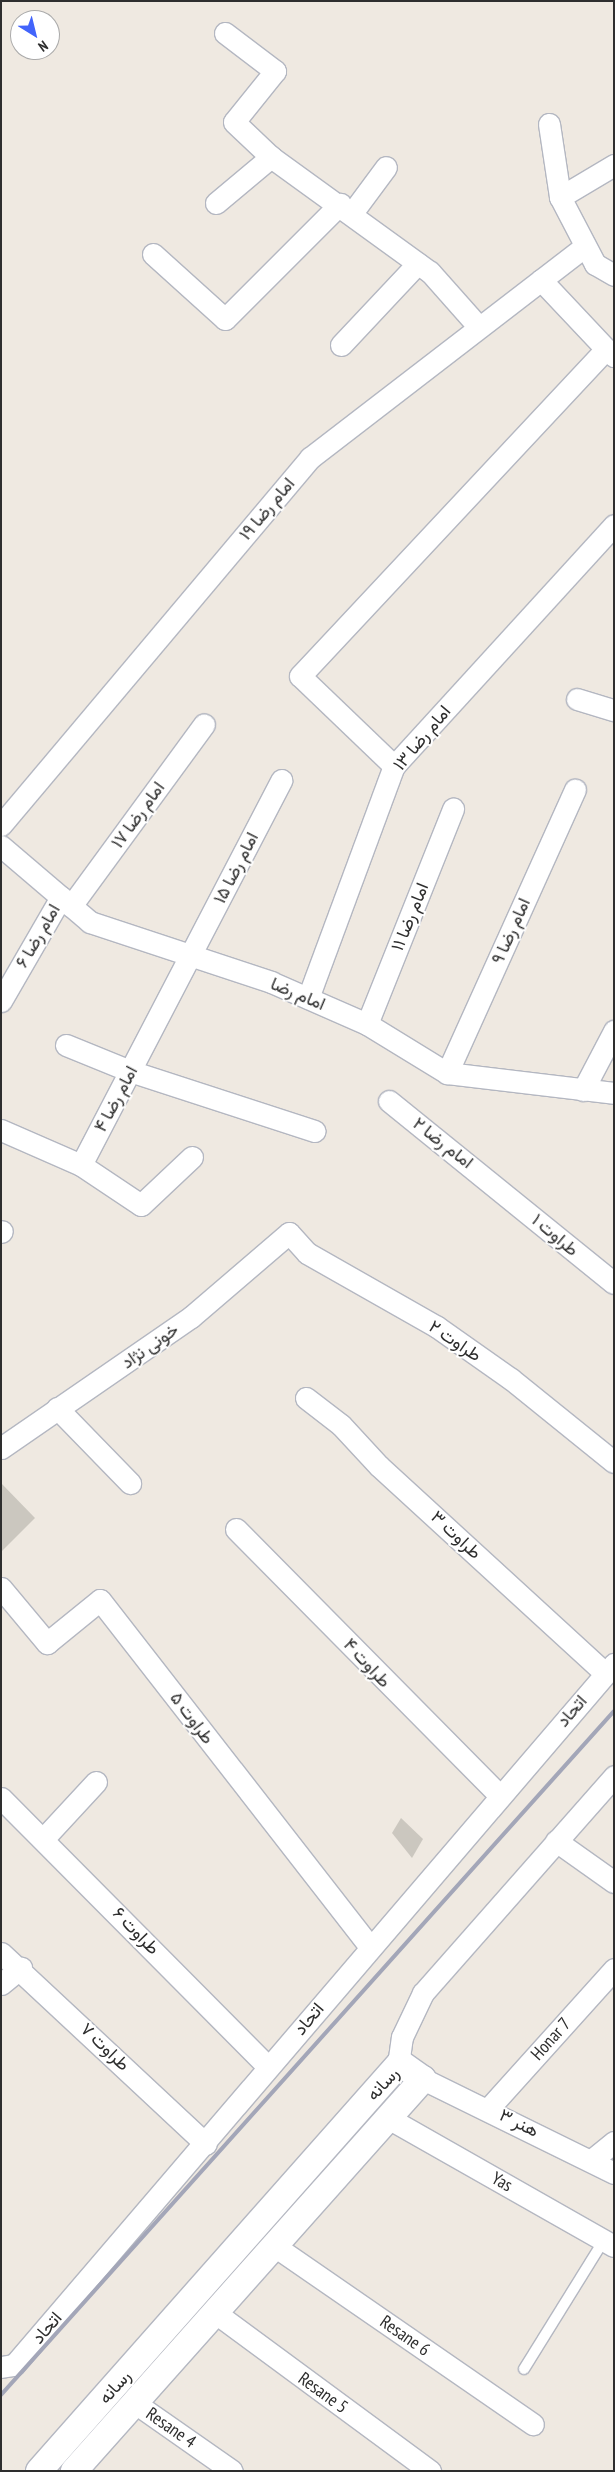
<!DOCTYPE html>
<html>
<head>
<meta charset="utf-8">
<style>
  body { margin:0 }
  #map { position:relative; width:615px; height:2472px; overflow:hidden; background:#efe9e1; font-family:"PT Sans Narrow",Vazirmatn,sans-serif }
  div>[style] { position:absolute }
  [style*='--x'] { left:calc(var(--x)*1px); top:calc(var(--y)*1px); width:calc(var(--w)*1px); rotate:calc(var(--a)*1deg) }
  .building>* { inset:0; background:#cbc7bf }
  .roads { filter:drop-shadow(1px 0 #b4b7c1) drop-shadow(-1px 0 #b4b7c1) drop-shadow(0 1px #b4b7c1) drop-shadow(0 -1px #b4b7c1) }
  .service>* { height:10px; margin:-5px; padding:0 5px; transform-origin:5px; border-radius:5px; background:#fff }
  .minor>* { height:21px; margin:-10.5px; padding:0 10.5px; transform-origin:10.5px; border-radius:10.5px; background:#fff }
  .tertiary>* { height:26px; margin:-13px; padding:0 13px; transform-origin:13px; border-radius:13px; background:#fff }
  .rail>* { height:4px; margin:-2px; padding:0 2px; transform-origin:2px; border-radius:2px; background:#a3a6b8 }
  span { translate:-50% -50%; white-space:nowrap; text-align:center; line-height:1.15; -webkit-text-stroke:4px #fff; paint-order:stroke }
  .street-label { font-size:18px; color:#2e2e2e }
  .frame { position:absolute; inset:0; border:2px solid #2e2e2e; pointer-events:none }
  .north { position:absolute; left:10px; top:10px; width:50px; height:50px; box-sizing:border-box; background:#fff; border:1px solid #ababab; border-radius:50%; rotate:144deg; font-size:14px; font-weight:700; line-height:20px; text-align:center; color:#2e2e2e }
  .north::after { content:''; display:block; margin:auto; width:18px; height:22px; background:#4264fb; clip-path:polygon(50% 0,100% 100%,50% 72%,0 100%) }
</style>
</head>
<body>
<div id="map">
  <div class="building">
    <div style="clip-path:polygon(1px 1483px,35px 1518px,1px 1552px)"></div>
    <div style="clip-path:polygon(401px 1818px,423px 1839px,412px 1858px,392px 1833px)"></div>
  </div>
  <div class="roads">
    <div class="service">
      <div style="--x:524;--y:2369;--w:152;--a:-58.2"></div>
    </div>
    <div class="minor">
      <div style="--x:225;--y:33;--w:63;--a:37.2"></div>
      <div style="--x:275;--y:71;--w:65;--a:128.8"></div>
      <div style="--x:234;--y:122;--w:51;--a:43.4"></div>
      <div style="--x:271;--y:157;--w:196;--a:35.9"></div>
      <div style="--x:430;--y:272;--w:72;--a:48.4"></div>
      <div style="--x:549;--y:124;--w:74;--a:81.4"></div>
      <div style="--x:614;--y:165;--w:63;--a:149.3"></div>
      <div style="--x:560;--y:197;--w:76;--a:62.4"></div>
      <div style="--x:595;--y:264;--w:22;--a:30"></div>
      <div style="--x:216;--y:203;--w:72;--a:-39.9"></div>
      <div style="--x:352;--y:213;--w:57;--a:-53.5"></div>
      <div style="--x:153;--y:254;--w:97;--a:42.1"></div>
      <div style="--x:225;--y:319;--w:163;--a:-45"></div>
      <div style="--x:541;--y:280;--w:95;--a:46.7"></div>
      <div style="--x:341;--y:345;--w:112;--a:-46.8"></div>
      <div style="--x:577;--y:699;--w:39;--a:17"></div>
      <div style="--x:394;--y:766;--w:130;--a:-136.2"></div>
      <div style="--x:300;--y:676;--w:448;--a:-46.9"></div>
      <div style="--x:606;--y:349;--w:11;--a:41"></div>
      <div style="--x:1;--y:825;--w:480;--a:-49.9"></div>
      <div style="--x:310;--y:458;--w:346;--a:-37.6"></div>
      <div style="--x:1;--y:846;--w:117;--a:40.5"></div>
      <div style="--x:90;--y:922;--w:191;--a:18.3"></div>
      <div style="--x:271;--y:982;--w:105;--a:23.6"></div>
      <div style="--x:367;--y:1024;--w:94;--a:31.5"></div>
      <div style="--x:447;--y:1073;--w:168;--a:6.8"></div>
      <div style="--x:71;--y:906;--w:225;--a:-53.8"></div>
      <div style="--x:308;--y:998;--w:247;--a:-69.7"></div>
      <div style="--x:394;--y:766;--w:326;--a:-47.6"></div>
      <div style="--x:1;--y:1001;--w:120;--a:-60"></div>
      <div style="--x:367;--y:1024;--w:232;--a:-68.2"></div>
      <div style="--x:66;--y:1045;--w:69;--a:22.1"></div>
      <div style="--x:130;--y:1071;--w:194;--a:18"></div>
      <div style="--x:447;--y:1073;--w:311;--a:-65.7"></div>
      <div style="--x:583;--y:1090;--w:67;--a:-62.3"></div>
      <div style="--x:389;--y:1101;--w:289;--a:39"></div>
      <div style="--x:1;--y:1130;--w:87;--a:23.6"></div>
      <div style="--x:81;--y:1165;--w:434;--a:-62.5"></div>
      <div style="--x:81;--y:1165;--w:72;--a:33.7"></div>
      <div style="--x:141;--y:1205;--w:70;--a:-43.3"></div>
      <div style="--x:1;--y:1232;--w:1;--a:-45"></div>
      <div style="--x:306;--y:1398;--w:44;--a:37.6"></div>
      <div style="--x:341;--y:1425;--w:56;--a:47.2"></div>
      <div style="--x:379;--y:1466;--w:306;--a:42.5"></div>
      <div style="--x:57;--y:1408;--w:105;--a:45.8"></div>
      <div style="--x:1;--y:1448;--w:231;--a:-34.6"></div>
      <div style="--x:191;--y:1317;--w:129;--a:-40.6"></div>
      <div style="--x:289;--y:1233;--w:27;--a:48"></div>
      <div style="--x:307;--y:1253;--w:150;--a:29.6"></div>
      <div style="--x:437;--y:1327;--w:90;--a:35.1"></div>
      <div style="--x:511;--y:1379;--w:132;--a:38.9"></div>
      <div style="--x:236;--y:1529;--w:374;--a:45.3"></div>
      <div style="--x:1;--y:1588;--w:72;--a:50.1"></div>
      <div style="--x:47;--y:1643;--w:68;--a:-39.1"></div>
      <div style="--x:100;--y:1600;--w:440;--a:52.1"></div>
      <div style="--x:1;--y:1798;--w:379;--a:45.2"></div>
      <div style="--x:45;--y:1837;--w:75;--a:-47.2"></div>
      <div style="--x:556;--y:1841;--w:71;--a:35.3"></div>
      <div style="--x:1;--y:1953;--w:280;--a:43"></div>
      <div style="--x:1;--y:1984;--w:26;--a:-39"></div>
      <div style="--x:398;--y:2065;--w:28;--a:-82"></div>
      <div style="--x:402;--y:2037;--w:49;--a:-64.5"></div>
      <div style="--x:423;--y:1993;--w:289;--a:-48.6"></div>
      <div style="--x:423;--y:2079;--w:213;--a:26.2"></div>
      <div style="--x:489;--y:2108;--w:187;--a:-48"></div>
      <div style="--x:390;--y:2119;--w:257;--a:29.6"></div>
      <div style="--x:593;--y:2159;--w:27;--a:-39"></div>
      <div style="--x:276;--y:2247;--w:312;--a:34.6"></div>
      <div style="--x:217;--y:2314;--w:265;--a:36.4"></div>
      <div style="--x:1;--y:2367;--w:13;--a:-9"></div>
      <div style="--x:14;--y:2365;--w:923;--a:-49.44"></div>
      <div style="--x:135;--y:2403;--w:118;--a:35"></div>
    </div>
    <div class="tertiary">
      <div style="--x:39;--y:2471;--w:545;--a:-48.5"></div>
      <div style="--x:400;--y:2063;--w:28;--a:35"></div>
      <div style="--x:423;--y:2079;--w:525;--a:131.68"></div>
    </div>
  </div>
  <div class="rail">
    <div style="--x:1;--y:2395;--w:918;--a:-48.13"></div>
  </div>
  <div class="street-label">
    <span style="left:267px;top:509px;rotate:-50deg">امام رضا ۱۹</span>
    <span style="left:422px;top:738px;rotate:-50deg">امام رضا ۱۳</span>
    <span style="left:138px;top:815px;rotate:-54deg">امام رضا ۱۷</span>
    <span style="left:236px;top:868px;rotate:-63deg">امام رضا ۱۵</span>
    <span style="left:410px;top:917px;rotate:-68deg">امام رضا ۱۱</span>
    <span style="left:511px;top:931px;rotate:-66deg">امام رضا ۹</span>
    <span style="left:38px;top:936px;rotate:-60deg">امام رضا ۶</span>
    <span style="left:298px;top:994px;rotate:23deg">امام رضا</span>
    <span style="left:116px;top:1099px;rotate:-62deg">امام رضا ۴</span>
    <span style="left:443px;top:1143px;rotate:38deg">امام رضا ۲</span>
    <span style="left:555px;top:1235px;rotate:40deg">طراوت ۱</span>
    <span style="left:455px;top:1341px;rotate:34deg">طراوت ۲</span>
    <span style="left:150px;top:1346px;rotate:-35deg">خونی نژاد</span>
    <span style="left:456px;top:1535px;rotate:43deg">طراوت ۳</span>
    <span style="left:367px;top:1663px;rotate:47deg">طراوت ۴</span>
    <span style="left:572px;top:1711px;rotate:-49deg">اتحاد</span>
    <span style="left:192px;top:1718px;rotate:53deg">طراوت ۵</span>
    <span style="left:136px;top:1931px;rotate:46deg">طراوت ۶</span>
    <span style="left:309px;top:2019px;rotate:-50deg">اتحاد</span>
    <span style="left:551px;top:2039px;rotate:-48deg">Honar 7</span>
    <span style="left:105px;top:2047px;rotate:44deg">طراوت ۷</span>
    <span style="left:383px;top:2084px;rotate:-47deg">رسانه</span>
    <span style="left:519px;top:2123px;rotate:26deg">هنر ۳</span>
    <span style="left:502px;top:2182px;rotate:29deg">Yas</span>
    <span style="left:47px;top:2328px;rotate:-49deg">اتحاد</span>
    <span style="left:405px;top:2336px;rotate:35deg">Resane 6</span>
    <span style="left:115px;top:2387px;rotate:-48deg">رسانه</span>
    <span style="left:323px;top:2393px;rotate:36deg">Resane 5</span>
    <span style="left:171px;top:2428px;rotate:35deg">Resane 4</span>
  </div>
  <div class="frame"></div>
  <div class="north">N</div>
</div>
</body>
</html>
